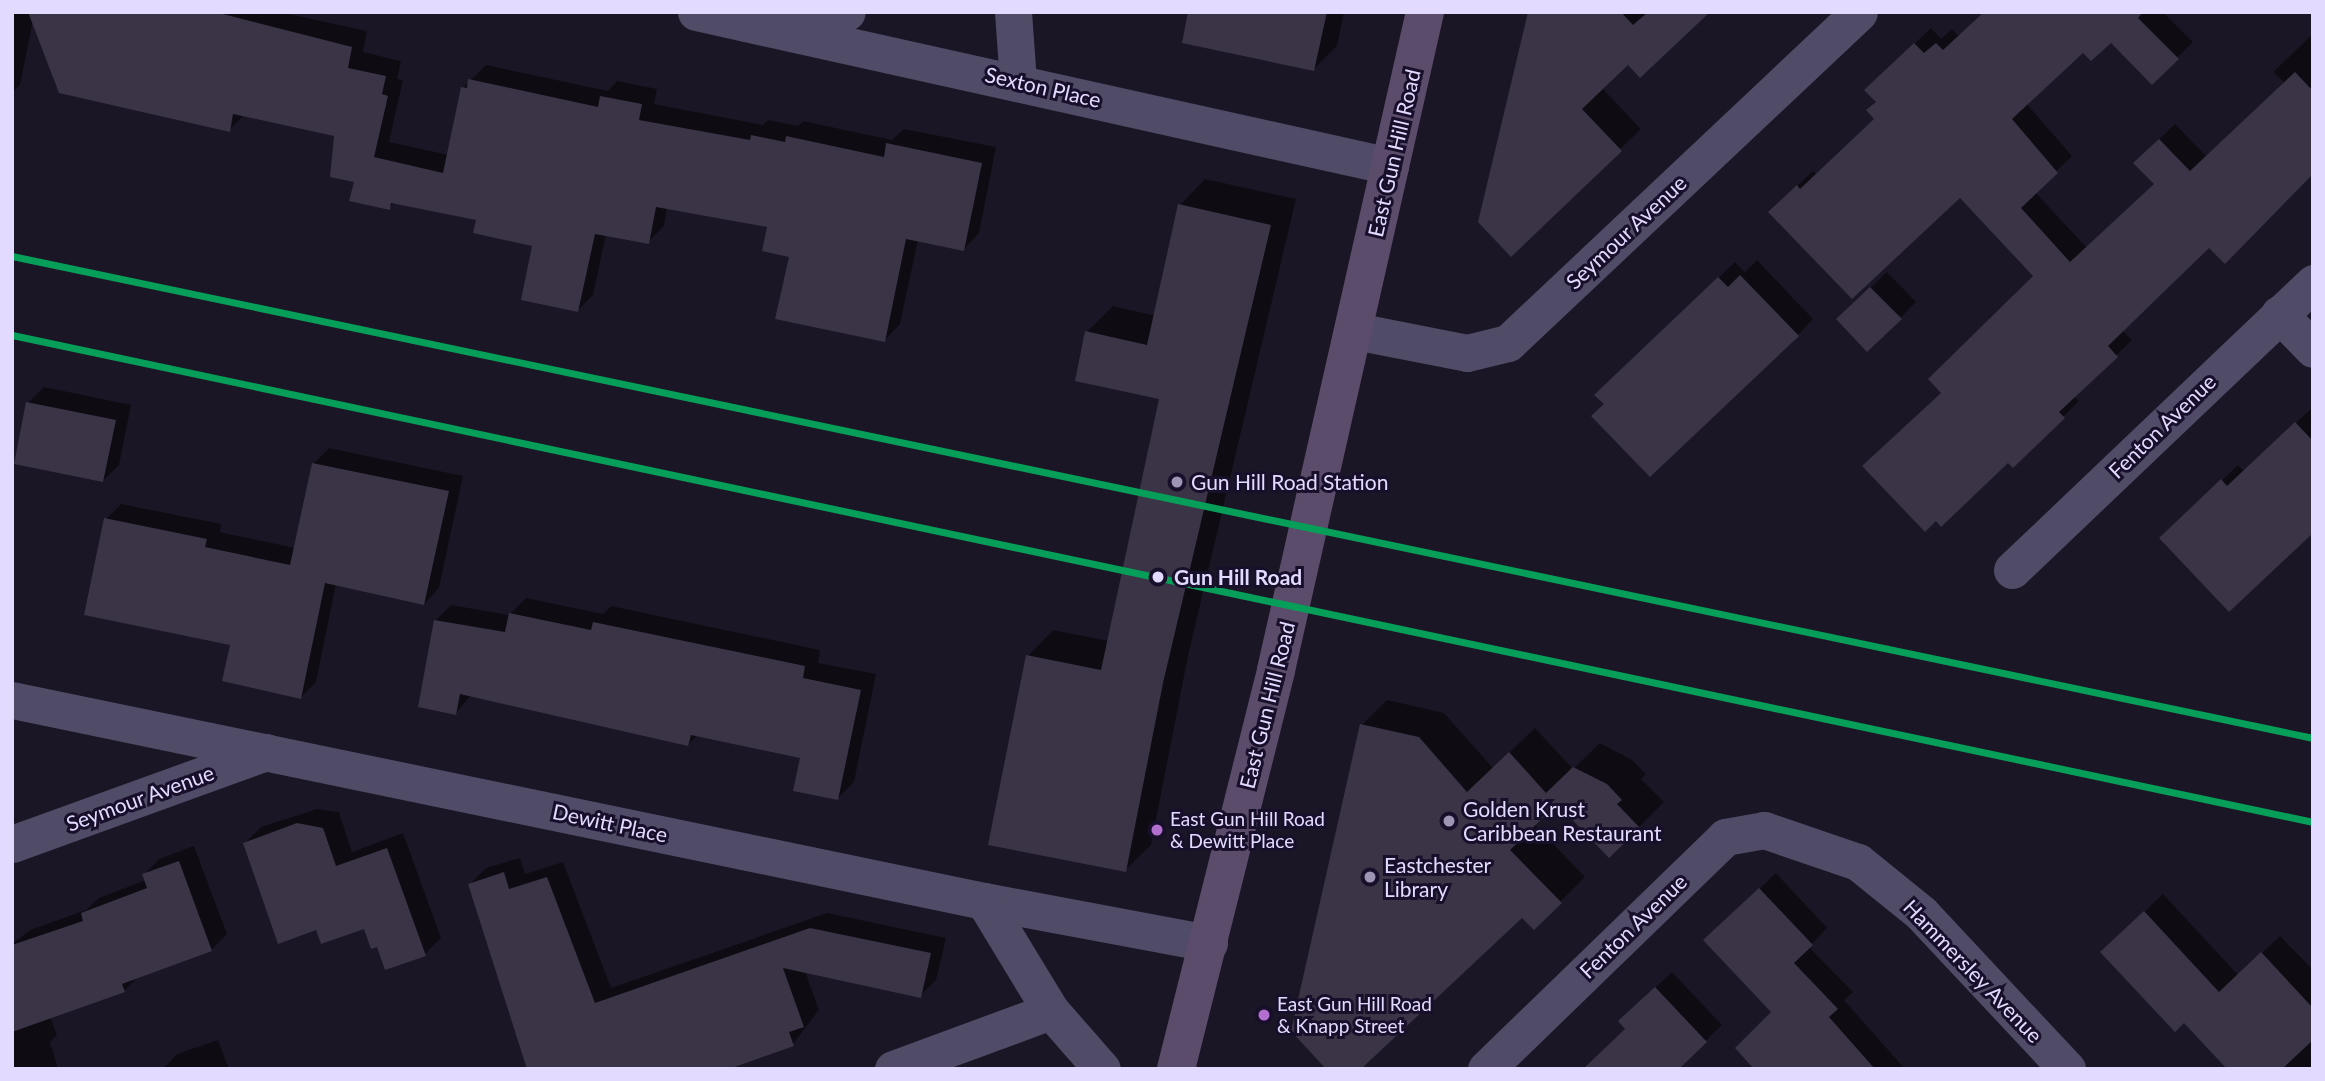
<!DOCTYPE html>
<html>
<head>
<meta charset="utf-8">
<style>
  body { margin:0 }
  #map { position:relative; width:2325px; height:1081px; overflow:hidden; background:#1b1625; font-family:Lato,sans-serif }
  div>[style] { position:absolute }
  [style*='--x'] { left:calc(var(--x)*1px); top:calc(var(--y)*1px); width:calc(var(--w)*1px); rotate:calc(var(--a)*1deg) }
  .shadow>* { inset:0; background:#0007 }
  .building>* { inset:0; background:#3a3446 }
  .street>* { height:37px; margin:-18.5px; padding:0 18.5px; transform-origin:18.5px; border-radius:18.5px; background:#504b66 }
  .primary>* { height:38px; margin:-19px; padding:0 19px; transform-origin:19px; border-radius:19px; background:#5a4c6a }
  .metro-1>* { height:7px; margin:-3.5px; padding:0 3.5px; transform-origin:3.5px; border-radius:3.5px; background:#069e58 }
  .dots>* { width:19px; height:19px; translate:-50% -50%; box-sizing:border-box; border:4px solid #18102b; border-radius:50% }
  span { translate:-50% -50%; white-space:nowrap; text-align:center; line-height:1.15; -webkit-text-stroke:6px #18102b; paint-order:stroke }
  .bus-label { font-size:19px; color:#e3daff }
  .left { translate:0 -50%; text-align:left }
  .street-label { font-size:21px; color:#e3daff }
  .poi-label { font-size:21px; color:#e3daff }
  .stop-label { font-size:21px; color:#e3daff; font-weight:700 }
  .frame { position:absolute; inset:0; border:14px solid #e3daff; pointer-events:none }
</style>
</head>
<body>
<div id="map">
  <div class="shadow">
    <div style="clip-path:polygon(12px 12px,280px 12px,367px 31px,363px 52px,401px 61px,397px 79px,403px 80px,389px 142px,449px 155px,463px 88px,486px 65px,608px 91px,617px 81px,657px 89px,654px 104px,763px 125px,768px 120px,798px 126px,803px 121px,892px 140px,904px 129px,996px 147px,979px 233px,964px 249px,918px 240px,900px 324px,885px 340px,791px 255px,769px 225px,667px 207px,664px 226px,648px 242px,606px 234px,593px 295px,578px 310px,535px 244px,478px 219px,395px 202px,389px 208px,336px 134px,244px 115px,229px 130px,33px 20px,20px 85px,12px 93px)"></div>
    <div style="clip-path:polygon(1190px 12px,1344px 12px,1337px 46px,1314px 69px)"></div>
    <div style="clip-path:polygon(1530px 12px,1707px 12px,1628px 62px,1602px 88px,1641px 129px,1511px 255px)"></div>
    <div style="clip-path:polygon(1985px 12px,2163px 12px,2193px 42px,2152px 83px,2111px 40px,2083px 50px,2026px 103px,2072px 156px,2035px 192px,2087px 248px,2156px 184px,2151px 147px,2175px 124px,2207px 157px,2284px 82px,2273px 72px,2313px 34px,2313px 174px,2209px 245px,2122px 330px,2132px 340px,2074px 396px,2079px 401px,2013px 466px,1943px 392px,2036px 276px,1960px 196px,1786px 196px,1813px 171px,1817px 175px,1876px 118px,1882px 75px,1931px 28px,1941px 39px,1952px 29px,1959px 36px)"></div>
    <div style="clip-path:polygon(1205px 179px,1296px 199px,1188px 656px,1151px 845px,1125px 870px,1028px 656px,1053px 630px,1109px 641px,1161px 398px,1087px 332px,1113px 306px,1156px 316px,1180px 205px)"></div>
    <div style="clip-path:polygon(1757px 260px,1813px 319px,1798px 335px,1605px 404px,1613px 379px,1735px 262px,1745px 272px)"></div>
    <div style="clip-path:polygon(1887px 272px,1916px 302px,1900px 318px,1854px 303px)"></div>
    <div style="clip-path:polygon(44px 387px,131px 405px,119px 465px,103px 481px,28px 403px)"></div>
    <div style="clip-path:polygon(2312px 408px,2313px 530px,2178px 523px,2238px 465px,2244px 471px)"></div>
    <div style="clip-path:polygon(329px 448px,463px 476px,439px 588px,424px 604px,336px 584px,316px 682px,301px 697px,232px 644px,106px 519px,121px 504px,221px 524px,220px 532px,295px 548px,314px 463px)"></div>
    <div style="clip-path:polygon(526px 598px,603px 614px,611px 606px,820px 650px,818px 663px,876px 674px,854px 782px,838px 798px,802px 757px,698px 735px,688px 744px,472px 694px,456px 713px,435px 621px,451px 605px,509px 615px)"></div>
    <div style="clip-path:polygon(1387px 700px,1444px 713px,1493px 768px,1535px 728px,1573px 769px,1600px 743px,1632px 760px,1646px 774px,1641px 779px,1664px 802px,1639px 827px,1557px 802px,1534px 824px,1585px 877px,1534px 928px,1362px 725px)"></div>
    <div style="clip-path:polygon(317px 809px,339px 812px,352px 852px,403px 833px,441px 938px,425px 954px,378px 944px,365px 927px,318px 928px,245px 843px,261px 827px)"></div>
    <div style="clip-path:polygon(194px 846px,227px 934px,211px 950px,138px 977px,124px 991px,50px 1017px,57px 1035px,50px 1042px,58px 1069px,12px 1069px,12px 944px,30px 930px,86px 910px,99px 898px,146px 880px,144px 875px,159px 859px)"></div>
    <div style="clip-path:polygon(520px 858px,525px 874px,563px 862px,611px 988px,827px 913px,946px 938px,936px 980px,920px 996px,805px 971px,819px 1010px,793px 1044px,529px 1069px,470px 884px,486px 868px)"></div>
    <div style="clip-path:polygon(1776px 873px,1827px 928px,1809px 947px,1853px 992px,1844px 1000px,1905px 1069px,1757px 1069px,1774px 1012px,1722px 924px)"></div>
    <div style="clip-path:polygon(2163px 894px,2238px 975px,2280px 936px,2313px 970px,2313px 1069px,2229px 1069px,2121px 934px)"></div>
    <div style="clip-path:polygon(1672px 972px,1722px 1025px,1681px 1064px,1685px 1069px,1585px 1069px,1627px 1028px,1637px 1005px)"></div>
    <div style="clip-path:polygon(218px 1040px,229px 1069px,163px 1069px,177px 1054px)"></div>
  </div>
  <div class="building">
    <div style="clip-path:polygon(28px 12px,215px 12px,352px 47px,348px 68px,386px 76px,382px 94px,388px 96px,374px 157px,443px 173px,461px 87px,467px 88px,468px 79px,598px 107px,600px 96px,642px 104px,639px 120px,750px 140px,751px 135px,785px 142px,786px 136px,884px 157px,886px 143px,982px 163px,964px 251px,906px 239px,885px 342px,775px 319px,789px 257px,762px 251px,767px 227px,656px 207px,649px 244px,595px 234px,578px 312px,521px 300px,532px 246px,473px 233px,476px 220px,391px 203px,390px 210px,349px 201px,354px 182px,330px 177px,334px 136px,233px 114px,230px 132px,59px 93px)"></div>
    <div style="clip-path:polygon(1188px 12px,1327px 12px,1314px 71px,1182px 43px)"></div>
    <div style="clip-path:polygon(1528px 12px,1621px 12px,1633px 25px,1648px 12px,1710px 12px,1640px 78px,1628px 65px,1582px 109px,1622px 151px,1511px 257px,1478px 222px)"></div>
    <div style="clip-path:polygon(1984px 12px,2143px 12px,2138px 18px,2179px 59px,2152px 85px,2111px 43px,2091px 61px,2083px 53px,2012px 119px,2058px 173px,2021px 208px,2070px 262px,2154px 184px,2133px 163px,2159px 139px,2190px 171px,2295px 72px,2313px 91px,2313px 174px,2225px 264px,2209px 248px,2108px 346px,2118px 357px,2059px 412px,2065px 418px,2013px 468px,2008px 463px,1941px 527px,1936px 521px,1925px 532px,1862px 466px,1941px 393px,1928px 379px,2033px 276px,1960px 198px,1852px 299px,1768px 212px,1797px 185px,1800px 189px,1874px 119px,1866px 110px,1876px 102px,1864px 90px,1914px 43px,1924px 53px,1936px 43px,1943px 50px)"></div>
    <div style="clip-path:polygon(1178px 204px,1271px 225px,1163px 683px,1126px 872px,988px 845px,1026px 655px,1101px 670px,1159px 399px,1075px 381px,1085px 331px,1147px 345px)"></div>
    <div style="clip-path:polygon(1740px 275px,1799px 336px,1650px 477px,1591px 416px,1604px 404px,1594px 395px,1718px 277px,1728px 287px)"></div>
    <div style="clip-path:polygon(1870px 287px,1902px 319px,1867px 352px,1836px 319px)"></div>
    <div style="clip-path:polygon(26px 402px,116px 420px,103px 482px,14px 464px)"></div>
    <div style="clip-path:polygon(2295px 422px,2313px 441px,2313px 533px,2229px 612px,2159px 538px,2221px 479px,2227px 486px)"></div>
    <div style="clip-path:polygon(312px 463px,449px 491px,424px 605px,325px 583px,301px 699px,222px 681px,230px 645px,84px 615px,104px 518px,207px 539px,205px 547px,290px 565px)"></div>
    <div style="clip-path:polygon(509px 613px,591px 630px,593px 622px,805px 666px,803px 678px,861px 690px,838px 800px,793px 791px,800px 758px,691px 735px,688px 746px,460px 694px,456px 715px,418px 707px,434px 620px,505px 632px)"></div>
    <div style="clip-path:polygon(1360px 724px,1419px 737px,1467px 792px,1509px 752px,1546px 793px,1573px 767px,1607px 784px,1622px 800px,1617px 804px,1640px 828px,1609px 858px,1557px 804px,1510px 850px,1562px 903px,1534px 930px,1522px 918px,1361px 1069px,1326px 1069px,1291px 1031px)"></div>
    <div style="clip-path:polygon(297px 823px,323px 828px,336px 866px,387px 848px,426px 956px,385px 970px,377px 947px,371px 949px,364px 929px,321px 944px,316px 930px,278px 944px,243px 843px)"></div>
    <div style="clip-path:polygon(179px 861px,212px 951px,122px 984px,125px 992px,12px 1032px,12px 945px,83px 921px,81px 913px,147px 888px,142px 874px)"></div>
    <div style="clip-path:polygon(504px 872px,509px 889px,547px 877px,595px 1003px,810px 928px,931px 953px,921px 998px,783px 968px,804px 1027px,789px 1032px,794px 1046px,729px 1069px,527px 1069px,468px 884px)"></div>
    <div style="clip-path:polygon(1759px 888px,1813px 945px,1794px 963px,1838px 1009px,1829px 1017px,1875px 1069px,1754px 1069px,1735px 1048px,1771px 1012px,1703px 940px)"></div>
    <div style="clip-path:polygon(2144px 911px,2219px 992px,2261px 952px,2313px 1008px,2313px 1040px,2282px 1069px,2227px 1069px,2184px 1023px,2175px 1032px,2100px 952px)"></div>
    <div style="clip-path:polygon(1655px 987px,1707px 1042px,1679px 1069px,1583px 1069px,1625px 1029px,1618px 1021px)"></div>
  </div>
  <div class="street">
    <div style="--x:696;--y:12;--w:711;--a:12.51"></div>
    <div style="--x:1013;--y:12;--w:70;--a:85.9"></div>
    <div style="--x:794;--y:31;--w:56;--a:-19.7"></div>
    <div style="--x:2279;--y:314;--w:49;--a:45.8"></div>
    <div style="--x:1355;--y:331;--w:114;--a:11.1"></div>
    <div style="--x:1467;--y:353;--w:42;--a:-13.7"></div>
    <div style="--x:1508;--y:343;--w:482;--a:-43.3"></div>
    <div style="--x:2012;--y:570;--w:416;--a:-43.6"></div>
    <div style="--x:12;--y:700;--w:993;--a:11.68"></div>
    <div style="--x:984;--y:901;--w:229;--a:10.6"></div>
    <div style="--x:12;--y:844;--w:270;--a:-19.9"></div>
    <div style="--x:984;--y:901;--w:129;--a:58.7"></div>
    <div style="--x:1051;--y:1011;--w:77;--a:48.7"></div>
    <div style="--x:893;--y:1069;--w:168;--a:-20.2"></div>
    <div style="--x:1486;--y:1069;--w:333;--a:-44.1"></div>
    <div style="--x:1725;--y:837;--w:40;--a:-10"></div>
    <div style="--x:1764;--y:830;--w:99;--a:18.8"></div>
    <div style="--x:1858;--y:862;--w:81;--a:39"></div>
    <div style="--x:1921;--y:913;--w:214;--a:46.9"></div>
  </div>
  <div class="primary">
    <div style="--x:1176;--y:1069;--w:411;--a:-75.9"></div>
    <div style="--x:1276;--y:670;--w:675;--a:-77.24"></div>
  </div>
  <div class="metro-1">
    <div style="--x:12;--y:256;--w:2351;--a:11.83"></div>
    <div style="--x:12;--y:335;--w:2352;--a:11.95"></div>
  </div>
  <div class="dots">
    <div style="left:1177px;top:482px;background:#9d95b3"></div>
    <div style="left:1158px;top:577px;background:#e3daff"></div>
    <div style="left:1449px;top:821px;background:#9d95b3"></div>
    <div style="left:1157px;top:830px;background:#b36fd0"></div>
    <div style="left:1370px;top:877px;background:#9d95b3"></div>
    <div style="left:1264px;top:1015px;background:#b36fd0"></div>
  </div>
  <div class="bus-label">
    <span class="left" style="left:1170px;top:830px">East Gun Hill Road<br>&amp; Dewitt Place</span>
    <span class="left" style="left:1277px;top:1015px">East Gun Hill Road<br>&amp; Knapp Street</span>
  </div>
  <div class="street-label">
    <span style="left:1043px;top:87px;rotate:13deg">Sexton Place</span>
    <span style="left:1394px;top:153px;rotate:-77deg">East Gun Hill Road</span>
    <span style="left:1626px;top:232px;rotate:-43deg">Seymour Avenue</span>
    <span style="left:2162px;top:426px;rotate:-44deg">Fenton Avenue</span>
    <span style="left:1267px;top:705px;rotate:-76deg">East Gun Hill Road</span>
    <span style="left:140px;top:798px;rotate:-20deg">Seymour Avenue</span>
    <span style="left:610px;top:823px;rotate:12deg">Dewitt Place</span>
    <span style="left:1633px;top:926px;rotate:-44deg">Fenton Avenue</span>
    <span style="left:1973px;top:971px;rotate:46deg">Hammersley Avenue</span>
  </div>
  <div class="poi-label">
    <span class="left" style="left:1191px;top:482px">Gun Hill Road Station</span>
    <span class="left" style="left:1463px;top:821px">Golden Krust<br>Caribbean Restaurant</span>
    <span class="left" style="left:1384px;top:877px">Eastchester<br>Library</span>
  </div>
  <div class="stop-label">
    <span class="left" style="left:1174px;top:577px">Gun Hill Road</span>
  </div>
  <div class="frame"></div>
</div>
</body>
</html>
